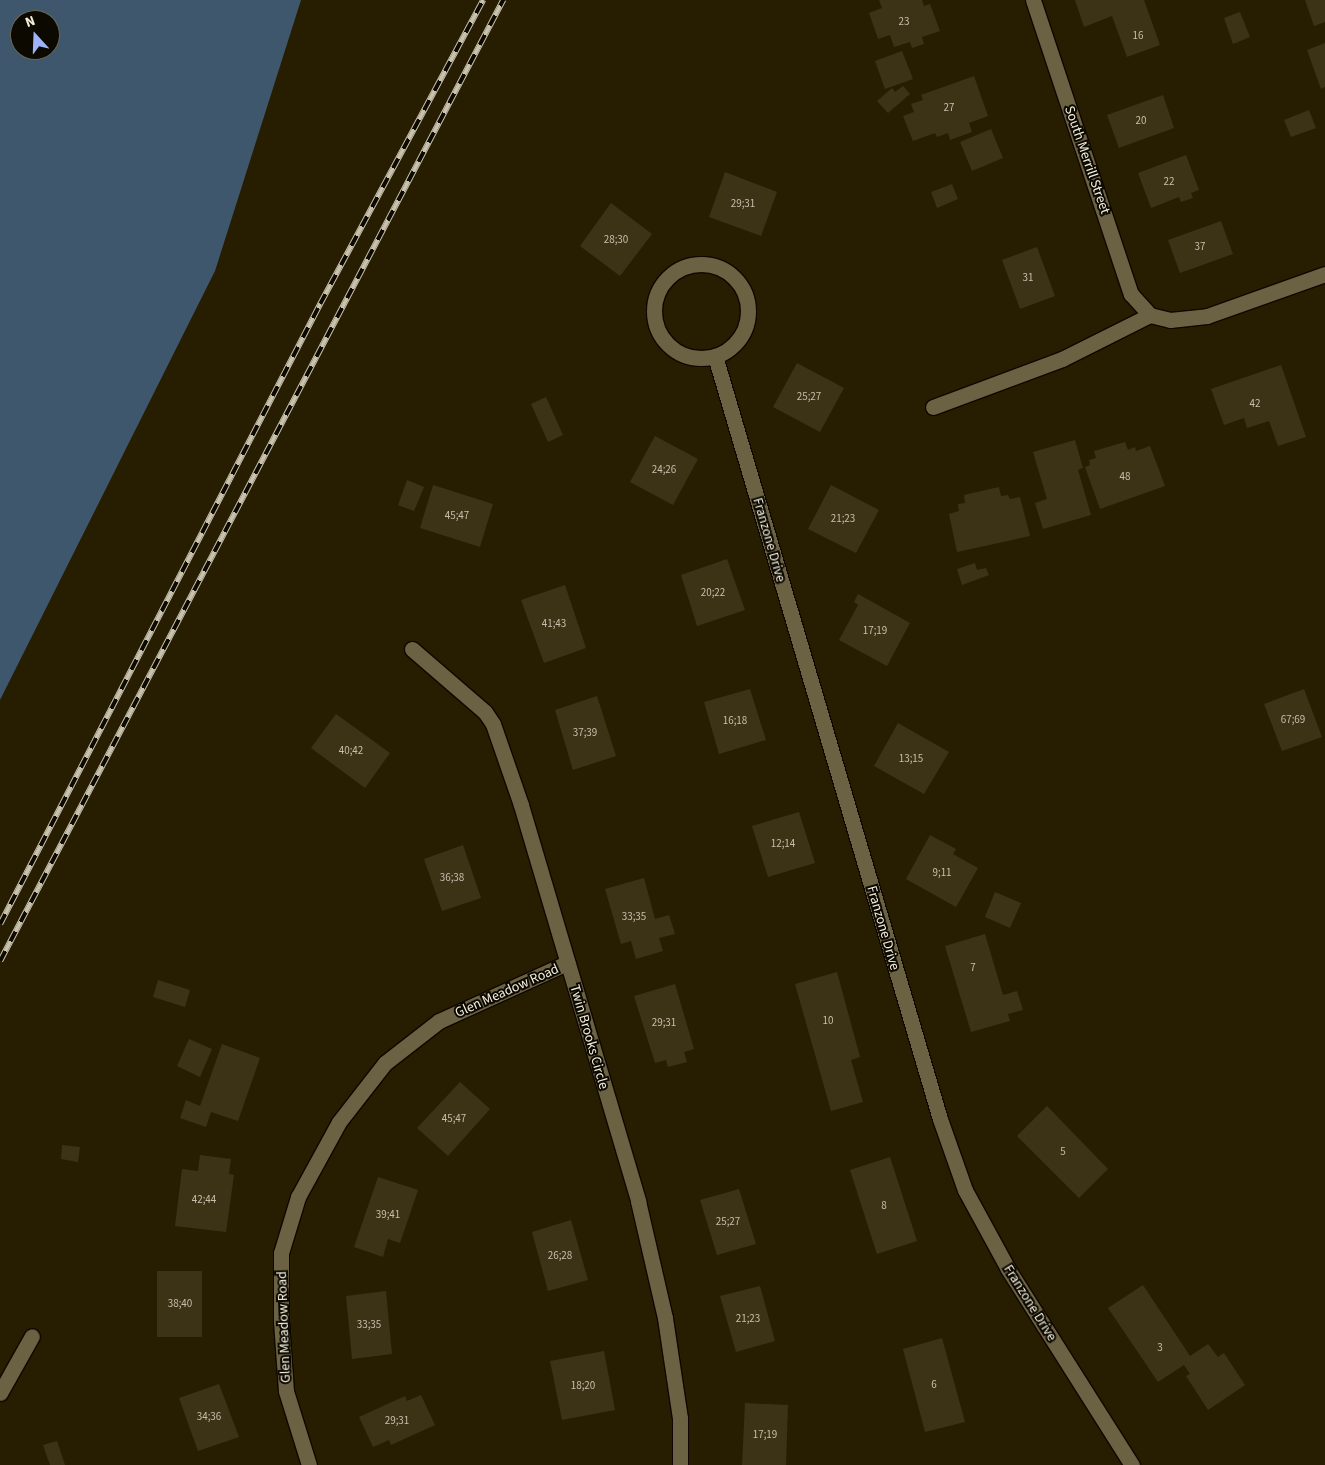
<!DOCTYPE html>
<html>
<head>
<meta charset="utf-8">
<style>
  body { margin:0 }
  #map { position:relative; width:1325px; height:1465px; overflow:hidden; background:#271e01; font-family:"Source Sans 3",sans-serif }
  div>[style] { position:absolute }
  [style*='--x'] { left:calc(var(--x)*1px); top:calc(var(--y)*1px); width:calc(var(--w)*1px); rotate:calc(var(--a)*1deg) }
  .water>* { inset:0; background:#3f576c }
  .building>* { inset:0; background:#3c3317 }
  .roads { filter:drop-shadow(1px 0 #100700) drop-shadow(-1px 0 #100700) drop-shadow(0 1px #100700) drop-shadow(0 -1px #100700) }
  .street>* { height:15px; margin:-7.5px; padding:0 7.5px; transform-origin:7.5px; border-radius:7.5px; background:#6b6143 }
  .street>.ring { margin:-7.5px; padding:0; box-sizing:content-box; background:none; border:15px solid #6b6143; border-radius:50% }
  .rail>* { height:5.5px; margin-top:-2.75px; transform-origin:0; background:repeating-linear-gradient(90deg,#0c0901 0 11px,#c8c1ae 0 22px); box-sizing:border-box; border-block:1px solid #c8c1ae }
  span { translate:-50% -50%; white-space:nowrap; text-align:center; line-height:1.15; -webkit-text-stroke:4px #0c0901; paint-order:stroke }
  .number-label { font-size:11px; color:#c6bfac }
  .number-label span { -webkit-text-stroke-width:0 }
  .street-label { font-size:14px; color:#f4eedd }
  .north { position:absolute; left:10px; top:10px; width:50px; height:50px; box-sizing:border-box; background:#0c0901; border:1px solid #696559; border-radius:50%; rotate:340deg; font-size:14px; font-weight:700; line-height:20px; text-align:center; color:#f4eedd }
  .north::after { content:''; display:block; margin:auto; width:18px; height:22px; background:#9db4fd; clip-path:polygon(50% 0,100% 100%,50% 72%,0 100%) }
</style>
</head>
<body>
<div id="map">
  <div class="water">
    <div style="clip-path:polygon(evenodd,0 0,301px 0,215px 271px,0 700px,0 0,20px 20px,50px 20px,50px 50px,20px 50px,20px 20px)"></div>
  </div>
  <div class="building">
    <div style="clip-path:polygon(879px 0,922px 0,924px 6px,930px 4px,940px 31px,922px 37px,924px 44px,912px 48px,910px 42px,894px 47px,890px 35px,878px 39px,869px 13px,882px 8px)"></div>
    <div style="clip-path:polygon(1075px 0,1144px 0,1160px 45px,1127px 57px,1112px 16px,1084px 27px)"></div>
    <div style="clip-path:polygon(1305px 0,1325px 0,1325px 22px,1314px 26px)"></div>
    <div style="clip-path:polygon(1240px 12px,1250px 37px,1233px 44px,1224px 18px)"></div>
    <div style="clip-path:polygon(1325px 43px,1325px 87px,1321px 89px,1307px 50px)"></div>
    <div style="clip-path:polygon(902px 51px,913px 79px,885px 89px,875px 61px)"></div>
    <div style="clip-path:polygon(974px 76px,988px 116px,969px 123px,972px 132px,950px 140px,948px 133px,937px 137px,935px 133px,913px 141px,903px 116px,914px 112px,911px 104px,923px 100px,921px 95px)"></div>
    <div style="clip-path:polygon(903px 86px,910px 94px,888px 113px,877px 101px,892px 88px,895px 92px)"></div>
    <div style="clip-path:polygon(1163px 95px,1174px 128px,1119px 148px,1107px 115px)"></div>
    <div style="clip-path:polygon(1309px 110px,1316px 128px,1291px 137px,1284px 120px)"></div>
    <div style="clip-path:polygon(991px 129px,1003px 158px,972px 171px,960px 142px)"></div>
    <div style="clip-path:polygon(1186px 155px,1199px 190px,1191px 193px,1193px 198px,1181px 202px,1179px 197px,1151px 208px,1138px 173px)"></div>
    <div style="clip-path:polygon(725px 172px,777px 192px,761px 236px,709px 217px)"></div>
    <div style="clip-path:polygon(952px 184px,958px 199px,937px 208px,931px 192px)"></div>
    <div style="clip-path:polygon(611px 203px,652px 234px,620px 276px,580px 246px)"></div>
    <div style="clip-path:polygon(1221px 221px,1233px 254px,1180px 273px,1168px 240px)"></div>
    <div style="clip-path:polygon(1037px 247px,1055px 296px,1020px 309px,1002px 260px)"></div>
    <div style="clip-path:polygon(797px 363px,844px 388px,820px 432px,773px 407px)"></div>
    <div style="clip-path:polygon(1281px 365px,1306px 437px,1278px 446px,1269px 421px,1247px 428px,1244px 418px,1224px 425px,1211px 389px)"></div>
    <div style="clip-path:polygon(546px 397px,563px 435px,548px 442px,531px 404px)"></div>
    <div style="clip-path:polygon(655px 436px,698px 459px,673px 505px,630px 482px)"></div>
    <div style="clip-path:polygon(1075px 440px,1083px 468px,1078px 470px,1091px 515px,1043px 529px,1035px 503px,1047px 499px,1033px 452px)"></div>
    <div style="clip-path:polygon(1125px 442px,1128px 450px,1135px 447px,1136px 451px,1150px 446px,1165px 486px,1100px 509px,1085px 467px,1090px 465px,1089px 460px,1096px 458px,1094px 451px)"></div>
    <div style="clip-path:polygon(407px 480px,424px 487px,414px 511px,398px 505px)"></div>
    <div style="clip-path:polygon(433px 485px,493px 504px,480px 547px,420px 528px)"></div>
    <div style="clip-path:polygon(831px 485px,879px 510px,856px 553px,808px 529px)"></div>
    <div style="clip-path:polygon(999px 487px,1001px 496px,1008px 495px,1010px 499px,1020px 497px,1030px 536px,957px 552px,949px 514px,959px 511px,958px 504px,965px 503px,964px 495px)"></div>
    <div style="clip-path:polygon(727px 559px,745px 610px,697px 626px,681px 575px)"></div>
    <div style="clip-path:polygon(975px 563px,977px 570px,986px 568px,989px 575px,962px 585px,957px 569px)"></div>
    <div style="clip-path:polygon(565px 585px,586px 648px,544px 663px,521px 600px)"></div>
    <div style="clip-path:polygon(858px 594px,910px 623px,887px 666px,839px 640px,858px 605px,854px 602px)"></div>
    <div style="clip-path:polygon(750px 689px,766px 740px,719px 754px,704px 702px)"></div>
    <div style="clip-path:polygon(1304px 689px,1322px 737px,1282px 751px,1264px 704px)"></div>
    <div style="clip-path:polygon(597px 696px,616px 756px,573px 770px,555px 710px)"></div>
    <div style="clip-path:polygon(336px 714px,390px 753px,365px 788px,311px 748px)"></div>
    <div style="clip-path:polygon(898px 723px,949px 752px,924px 794px,874px 766px)"></div>
    <div style="clip-path:polygon(799px 812px,815px 863px,768px 877px,752px 826px)"></div>
    <div style="clip-path:polygon(930px 835px,956px 849px,953px 854px,978px 868px,956px 907px,906px 879px)"></div>
    <div style="clip-path:polygon(463px 845px,481px 898px,442px 911px,424px 859px)"></div>
    <div style="clip-path:polygon(644px 878px,655px 919px,669px 915px,675px 934px,659px 938px,663px 951px,636px 959px,631px 941px,621px 944px,605px 889px)"></div>
    <div style="clip-path:polygon(995px 892px,1021px 903px,1010px 928px,985px 917px)"></div>
    <div style="clip-path:polygon(985px 934px,1003px 995px,1017px 991px,1023px 1010px,1008px 1014px,1010px 1021px,971px 1032px,945px 946px)"></div>
    <div style="clip-path:polygon(837px 972px,860px 1057px,851px 1060px,863px 1102px,831px 1111px,795px 984px)"></div>
    <div style="clip-path:polygon(158px 980px,190px 990px,185px 1007px,153px 997px)"></div>
    <div style="clip-path:polygon(675px 984px,694px 1049px,684px 1052px,687px 1062px,668px 1067px,666px 1060px,655px 1063px,634px 996px)"></div>
    <div style="clip-path:polygon(189px 1039px,212px 1049px,200px 1077px,177px 1066px)"></div>
    <div style="clip-path:polygon(222px 1044px,260px 1058px,238px 1121px,211px 1112px,206px 1127px,180px 1118px,186px 1100px,200px 1106px)"></div>
    <div style="clip-path:polygon(460px 1082px,490px 1109px,448px 1156px,417px 1128px)"></div>
    <div style="clip-path:polygon(1047px 1106px,1108px 1169px,1079px 1198px,1017px 1136px)"></div>
    <div style="clip-path:polygon(62px 1145px,80px 1147px,78px 1162px,61px 1159px)"></div>
    <div style="clip-path:polygon(200px 1155px,231px 1159px,229px 1174px,234px 1175px,226px 1232px,175px 1226px,182px 1169px,198px 1171px)"></div>
    <div style="clip-path:polygon(890px 1157px,917px 1241px,877px 1254px,850px 1170px)"></div>
    <div style="clip-path:polygon(378px 1177px,418px 1190px,400px 1243px,388px 1239px,383px 1257px,354px 1247px)"></div>
    <div style="clip-path:polygon(739px 1189px,756px 1244px,717px 1255px,700px 1200px)"></div>
    <div style="clip-path:polygon(571px 1220px,588px 1280px,548px 1291px,532px 1232px)"></div>
    <div style="clip-path:polygon(157px 1271px,202px 1271px,202px 1337px,157px 1337px)"></div>
    <div style="clip-path:polygon(1143px 1285px,1190px 1356px,1208px 1344px,1218px 1357px,1224px 1353px,1245px 1385px,1208px 1410px,1186px 1376px,1190px 1374px,1184px 1365px,1158px 1382px,1108px 1308px)"></div>
    <div style="clip-path:polygon(760px 1286px,775px 1341px,736px 1352px,720px 1296px)"></div>
    <div style="clip-path:polygon(386px 1291px,392px 1354px,352px 1359px,346px 1296px)"></div>
    <div style="clip-path:polygon(942px 1338px,965px 1422px,925px 1432px,903px 1349px)"></div>
    <div style="clip-path:polygon(604px 1351px,615px 1410px,562px 1420px,550px 1361px)"></div>
    <div style="clip-path:polygon(219px 1384px,239px 1437px,198px 1451px,179px 1398px)"></div>
    <div style="clip-path:polygon(421px 1395px,435px 1425px,391px 1445px,389px 1440px,373px 1447px,359px 1417px,405px 1396px,407px 1401px)"></div>
    <div style="clip-path:polygon(745px 1403px,788px 1405px,786px 1465px,742px 1465px)"></div>
    <div style="clip-path:polygon(57px 1441px,65px 1465px,50px 1465px,43px 1445px)"></div>
  </div>
  <div class="roads">
    <div class="street">
      <div style="--x:1033;--y:0;--w:310;--a:71.6"></div>
      <div style="--x:1131;--y:294;--w:28;--a:48"></div>
      <div class="ring" style="left:654px;top:264px;width:79px;height:79px"></div>
      <div style="--x:1150;--y:315;--w:21;--a:14"></div>
      <div style="--x:1170;--y:320;--w:37;--a:-6"></div>
      <div style="--x:1207;--y:316;--w:125;--a:-19.6"></div>
      <div style="--x:715;--y:356;--w:795;--a:73.57"></div>
      <div style="--x:940;--y:1119;--w:75;--a:70.6"></div>
      <div style="--x:965;--y:1190;--w:90;--a:61.4"></div>
      <div style="--x:1008;--y:1269;--w:232;--a:57.7"></div>
      <div style="--x:933;--y:407;--w:138;--a:-20.4"></div>
      <div style="--x:1062;--y:359;--w:98;--a:-26.6"></div>
      <div style="--x:412;--y:649;--w:96;--a:40.8"></div>
      <div style="--x:485;--y:712;--w:14;--a:56"></div>
      <div style="--x:493;--y:724;--w:86;--a:70.9"></div>
      <div style="--x:521;--y:805;--w:413;--a:73.5"></div>
      <div style="--x:638;--y:1201;--w:120;--a:77"></div>
      <div style="--x:665;--y:1318;--w:101;--a:81.5"></div>
      <div style="--x:680;--y:1418;--w:47;--a:90"></div>
      <div style="--x:0;--y:1393;--w:65;--a:-60.7"></div>
      <div style="--x:309;--y:1465;--w:77;--a:-107.3"></div>
      <div style="--x:286;--y:1391;--w:69;--a:-94.1"></div>
      <div style="--x:281;--y:1322;--w:69;--a:-90"></div>
      <div style="--x:281;--y:1253;--w:59;--a:-73.1"></div>
      <div style="--x:298;--y:1197;--w:85;--a:-61.3"></div>
      <div style="--x:339;--y:1122;--w:75;--a:-52.1"></div>
      <div style="--x:385;--y:1063;--w:68;--a:-37.9"></div>
      <div style="--x:439;--y:1021;--w:141;--a:-24.4"></div>
    </div>
  </div>
  <div class="rail">
    <div style="--x:0;--y:924;--w:698;--a:-62.7"></div>
    <div style="--x:320;--y:304;--w:345;--a:-61.8"></div>
    <div style="--x:0;--y:961;--w:1085;--a:-62.37"></div>
  </div>
  <div class="number-label">
    <span style="left:904px;top:22px">23</span>
    <span style="left:1138px;top:36px">16</span>
    <span style="left:949px;top:108px">27</span>
    <span style="left:1141px;top:121px">20</span>
    <span style="left:1169px;top:182px">22</span>
    <span style="left:743px;top:204px">29;31</span>
    <span style="left:616px;top:240px">28;30</span>
    <span style="left:1200px;top:247px">37</span>
    <span style="left:1028px;top:278px">31</span>
    <span style="left:809px;top:397px">25;27</span>
    <span style="left:1255px;top:404px">42</span>
    <span style="left:664px;top:470px">24;26</span>
    <span style="left:1125px;top:477px">48</span>
    <span style="left:457px;top:516px">45;47</span>
    <span style="left:843px;top:519px">21;23</span>
    <span style="left:713px;top:593px">20;22</span>
    <span style="left:554px;top:624px">41;43</span>
    <span style="left:875px;top:631px">17;19</span>
    <span style="left:1293px;top:720px">67;69</span>
    <span style="left:735px;top:721px">16;18</span>
    <span style="left:585px;top:733px">37;39</span>
    <span style="left:351px;top:751px">40;42</span>
    <span style="left:911px;top:759px">13;15</span>
    <span style="left:783px;top:844px">12;14</span>
    <span style="left:942px;top:873px">9;11</span>
    <span style="left:452px;top:878px">36;38</span>
    <span style="left:634px;top:917px">33;35</span>
    <span style="left:973px;top:968px">7</span>
    <span style="left:828px;top:1021px">10</span>
    <span style="left:664px;top:1023px">29;31</span>
    <span style="left:454px;top:1119px">45;47</span>
    <span style="left:1063px;top:1152px">5</span>
    <span style="left:204px;top:1200px">42;44</span>
    <span style="left:884px;top:1206px">8</span>
    <span style="left:388px;top:1215px">39;41</span>
    <span style="left:728px;top:1222px">25;27</span>
    <span style="left:560px;top:1256px">26;28</span>
    <span style="left:180px;top:1304px">38;40</span>
    <span style="left:748px;top:1319px">21;23</span>
    <span style="left:369px;top:1325px">33;35</span>
    <span style="left:1160px;top:1348px">3</span>
    <span style="left:934px;top:1385px">6</span>
    <span style="left:583px;top:1386px">18;20</span>
    <span style="left:209px;top:1417px">34;36</span>
    <span style="left:397px;top:1421px">29;31</span>
    <span style="left:765px;top:1435px">17;19</span>
  </div>
  <div class="street-label">
    <span style="left:1087px;top:160px;rotate:71deg">South Merrill Street</span>
    <span style="left:769px;top:540px;rotate:74deg">Franzone Drive</span>
    <span style="left:883px;top:928px;rotate:74deg">Franzone Drive</span>
    <span style="left:507px;top:991px;rotate:-24deg">Glen Meadow Road</span>
    <span style="left:589px;top:1037px;rotate:74deg">Twin Brooks Circle</span>
    <span style="left:1030px;top:1303px;rotate:58deg">Franzone Drive</span>
    <span style="left:284px;top:1327px;rotate:-92deg">Glen Meadow Road</span>
  </div>
  <div class="north">N</div>
</div>
</body>
</html>
